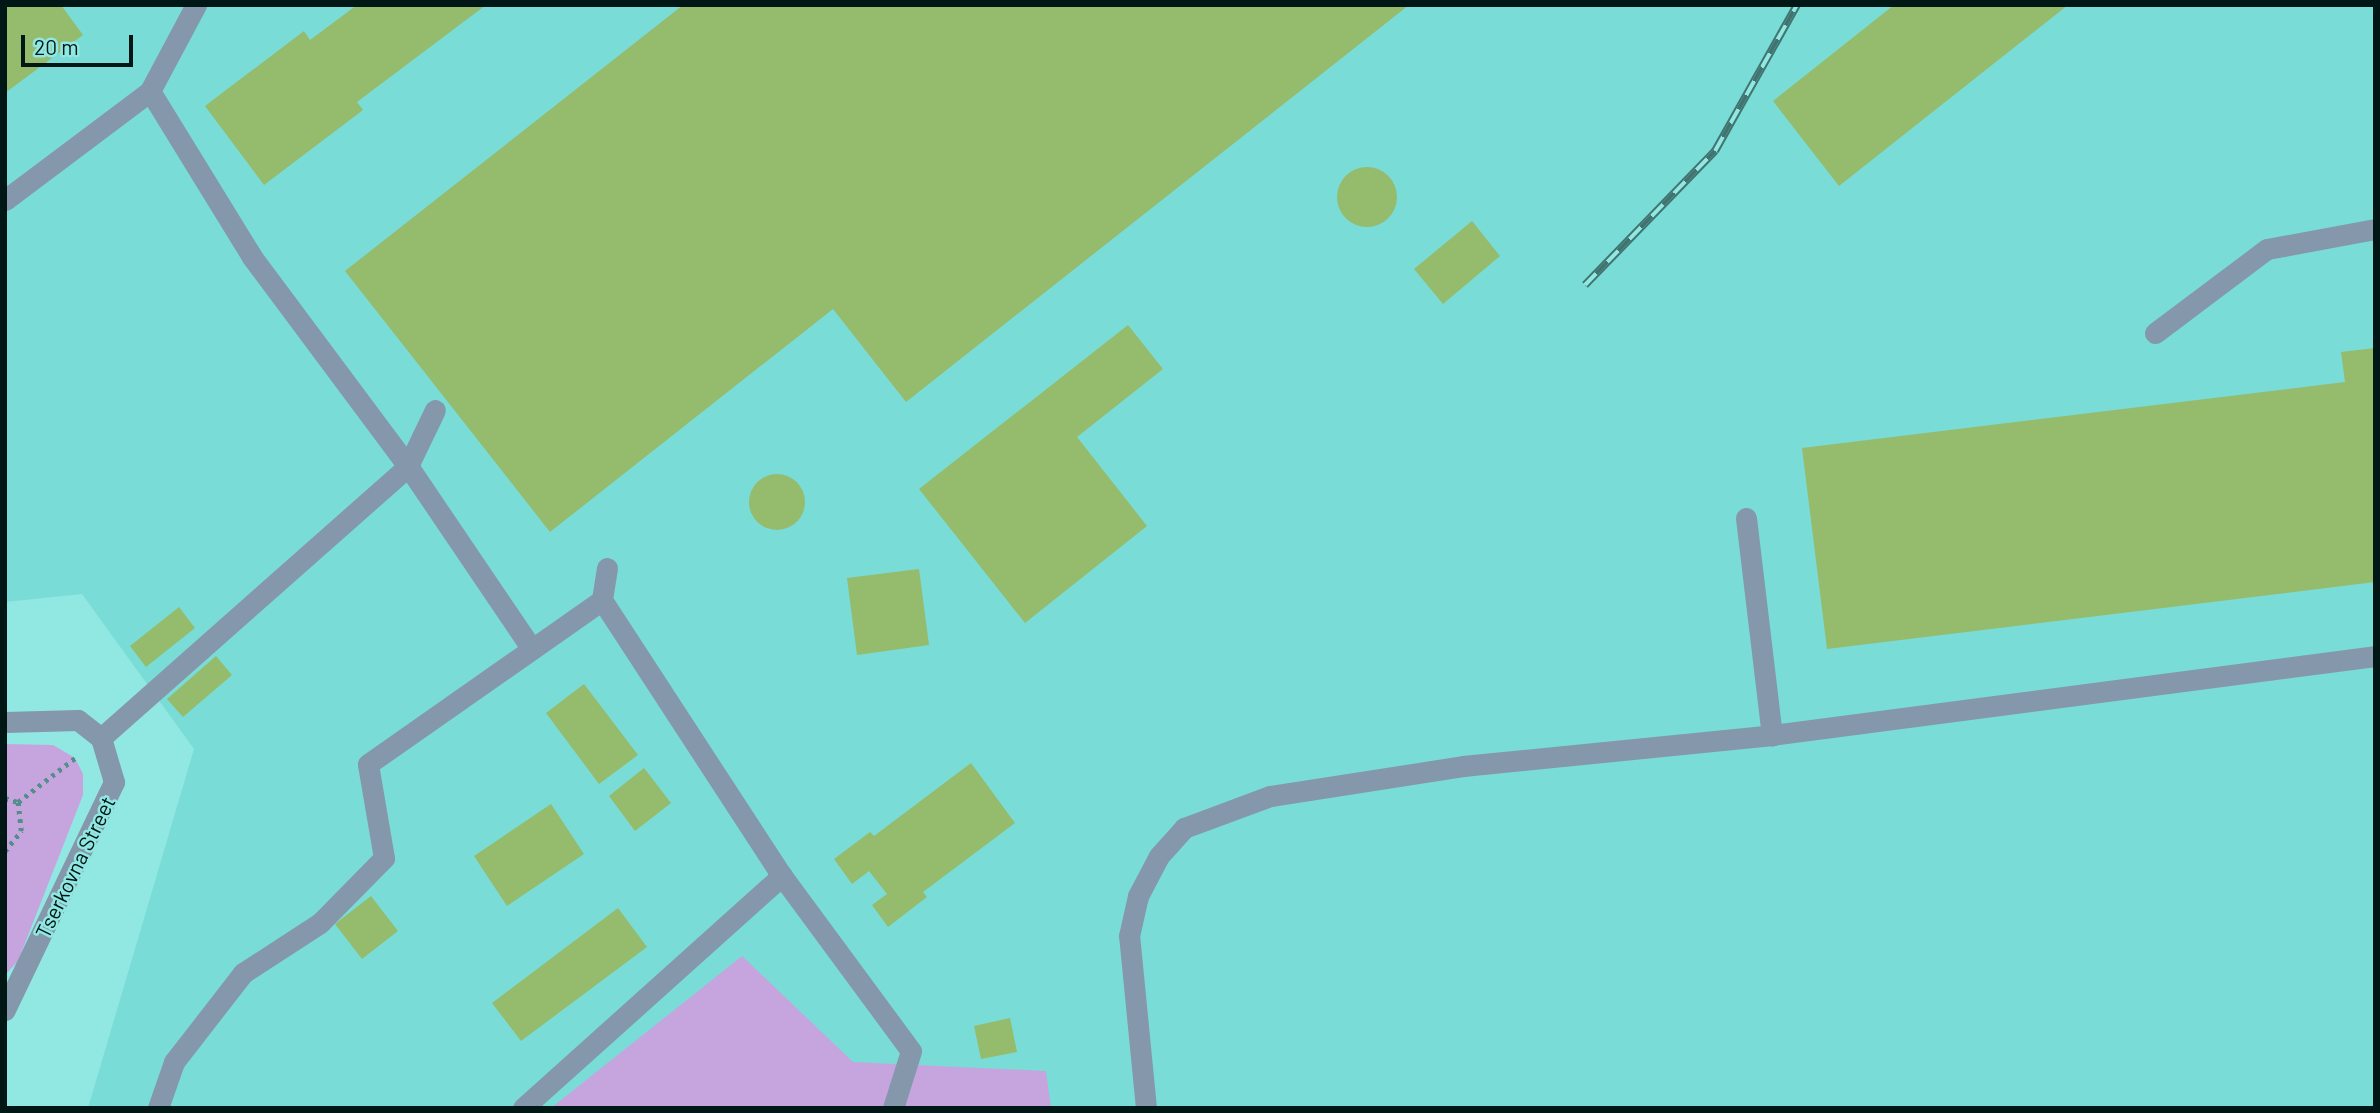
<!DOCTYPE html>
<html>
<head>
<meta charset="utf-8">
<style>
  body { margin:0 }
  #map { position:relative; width:2380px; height:1113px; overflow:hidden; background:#91e7e1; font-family:Barlow,sans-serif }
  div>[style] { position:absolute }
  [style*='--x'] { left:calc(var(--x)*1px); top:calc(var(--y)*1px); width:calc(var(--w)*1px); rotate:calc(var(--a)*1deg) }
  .built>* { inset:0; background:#7adcd6 }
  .green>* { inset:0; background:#c6a5de }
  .building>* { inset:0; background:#94bc6c }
  .round { border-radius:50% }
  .path>* { height:4.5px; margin-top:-2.25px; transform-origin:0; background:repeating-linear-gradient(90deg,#538e8a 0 3.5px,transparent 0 8.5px) }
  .lane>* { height:21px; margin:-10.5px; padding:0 10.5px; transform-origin:10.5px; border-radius:10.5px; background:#8497ab }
  .street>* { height:21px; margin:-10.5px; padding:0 10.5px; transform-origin:10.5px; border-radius:10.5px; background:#8497ab }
  .rail>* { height:8px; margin-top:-4px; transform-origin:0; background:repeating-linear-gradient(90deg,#91e7e1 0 16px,#417470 0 32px); box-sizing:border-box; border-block:2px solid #417470 }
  span { translate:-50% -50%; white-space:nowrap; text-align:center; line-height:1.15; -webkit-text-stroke:5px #91e7e1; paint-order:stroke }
  .street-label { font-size:21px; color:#001716 }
  .frame { position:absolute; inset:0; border:7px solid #001716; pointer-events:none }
  .scale { position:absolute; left:21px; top:35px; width:112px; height:32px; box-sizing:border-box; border:4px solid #001716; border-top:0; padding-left:9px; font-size:21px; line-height:24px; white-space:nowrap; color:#001716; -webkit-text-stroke:5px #91e7e1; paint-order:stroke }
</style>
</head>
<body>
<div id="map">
  <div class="built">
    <div style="clip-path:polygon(5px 5px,2375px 5px,2375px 1108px,88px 1108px,194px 749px,82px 594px,5px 602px)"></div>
  </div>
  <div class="green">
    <div style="clip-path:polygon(5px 744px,53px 745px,75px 758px,83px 774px,83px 795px,18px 961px,5px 975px)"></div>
    <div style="clip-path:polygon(742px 956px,853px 1062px,1046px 1071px,1051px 1108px,551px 1108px)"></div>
  </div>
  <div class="building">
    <div style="clip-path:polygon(5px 5px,61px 5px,83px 35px,5px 93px)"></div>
    <div style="clip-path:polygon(357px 5px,486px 5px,357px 102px,363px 110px,264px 185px,205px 106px,304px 31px,310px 40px)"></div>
    <div style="clip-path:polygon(683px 5px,1409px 5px,906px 402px,833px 309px,550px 532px,345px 271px)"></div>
    <div style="clip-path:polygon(1894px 5px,2068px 5px,1839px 186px,1773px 101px)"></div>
    <div class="round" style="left:1337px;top:167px;width:60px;height:60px"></div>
    <div style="clip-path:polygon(1472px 221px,1500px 256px,1443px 304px,1414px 269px)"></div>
    <div style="clip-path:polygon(1128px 325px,1163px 369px,1077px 437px,1147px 526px,1025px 623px,919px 489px)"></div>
    <div style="clip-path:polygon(2375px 348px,2375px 582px,1827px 649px,1802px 448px,2345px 382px,2341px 352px)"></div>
    <div class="round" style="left:749px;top:474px;width:56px;height:56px"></div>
    <div style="clip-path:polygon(919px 569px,929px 645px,857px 655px,847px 578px)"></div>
    <div style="clip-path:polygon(179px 607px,195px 628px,146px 667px,130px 646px)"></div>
    <div style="clip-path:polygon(216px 656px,232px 675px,183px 717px,167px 699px)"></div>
    <div style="clip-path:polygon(584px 684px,638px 755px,599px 784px,546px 713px)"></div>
    <div style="clip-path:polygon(971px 763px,1015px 823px,923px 892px,927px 897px,888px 927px,872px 905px,887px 894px,869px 871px,852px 884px,834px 859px,870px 832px,874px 836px)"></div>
    <div style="clip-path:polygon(644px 768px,671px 803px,635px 831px,609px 796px)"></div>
    <div style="clip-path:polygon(551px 804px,584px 854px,507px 906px,474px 856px)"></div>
    <div style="clip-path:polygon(371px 896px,398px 931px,362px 959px,335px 924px)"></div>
    <div style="clip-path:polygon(618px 908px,647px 947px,521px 1041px,492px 1003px)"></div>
    <div style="clip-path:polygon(1010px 1018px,1017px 1052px,981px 1059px,974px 1026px)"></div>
  </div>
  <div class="path">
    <div style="--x:5;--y:798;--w:14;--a:17"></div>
    <div style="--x:18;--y:802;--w:72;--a:-37.7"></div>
    <div style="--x:5;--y:851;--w:26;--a:-51"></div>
    <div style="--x:21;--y:831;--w:29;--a:-96"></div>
  </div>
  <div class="lane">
    <div style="--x:150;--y:91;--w:98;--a:-61.9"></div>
    <div style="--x:5;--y:200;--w:181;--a:-36.9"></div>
    <div style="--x:150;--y:91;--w:195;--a:58.4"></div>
    <div style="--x:252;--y:257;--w:261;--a:53.3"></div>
    <div style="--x:408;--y:466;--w:221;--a:55.9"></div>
    <div style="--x:2155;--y:333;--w:140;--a:-36.9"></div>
    <div style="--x:2267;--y:249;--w:110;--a:-10.5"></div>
    <div style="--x:1746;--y:518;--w:219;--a:83.2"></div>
    <div style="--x:1772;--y:735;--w:608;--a:-7.46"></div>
    <div style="--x:607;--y:568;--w:32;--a:99"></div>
    <div style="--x:602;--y:600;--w:330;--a:56.9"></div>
    <div style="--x:101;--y:738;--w:410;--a:-41.5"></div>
    <div style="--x:408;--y:466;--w:62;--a:-64.3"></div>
    <div style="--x:158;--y:1108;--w:49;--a:-70.8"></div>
    <div style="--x:174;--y:1062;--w:113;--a:-52.2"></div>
    <div style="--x:243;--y:973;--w:92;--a:-33"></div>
    <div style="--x:320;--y:923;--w:91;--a:-45.4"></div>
    <div style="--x:384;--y:858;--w:95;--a:-99.7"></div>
    <div style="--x:368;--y:764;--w:286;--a:-35"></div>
    <div style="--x:523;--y:1108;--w:348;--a:-41.9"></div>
    <div style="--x:782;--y:876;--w:217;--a:53.6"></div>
    <div style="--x:911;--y:1051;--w:60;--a:107.5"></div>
    <div style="--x:1146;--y:1108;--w:173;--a:-95.6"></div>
    <div style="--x:1129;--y:936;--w:41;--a:-77.3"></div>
    <div style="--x:1138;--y:896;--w:45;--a:-62.3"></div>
    <div style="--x:1159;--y:856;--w:38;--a:-48"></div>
    <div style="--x:1184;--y:828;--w:92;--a:-20.4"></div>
    <div style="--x:1270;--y:796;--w:195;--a:-8.8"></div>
    <div style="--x:1463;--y:766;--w:311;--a:-5.7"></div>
  </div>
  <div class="street">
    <div style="--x:5;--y:722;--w:73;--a:-1.6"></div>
    <div style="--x:78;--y:720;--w:29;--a:38"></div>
    <div style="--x:101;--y:738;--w:46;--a:73.5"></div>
    <div style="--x:114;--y:782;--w:253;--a:115.6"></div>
  </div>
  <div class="rail">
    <div style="--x:1585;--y:285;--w:187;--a:-45.9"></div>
    <div style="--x:1715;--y:151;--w:167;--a:-60.7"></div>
  </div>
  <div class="street-label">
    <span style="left:75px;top:867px;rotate:-64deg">Tserkovna Street</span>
  </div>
  <div class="frame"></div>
  <div class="scale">20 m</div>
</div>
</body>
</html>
